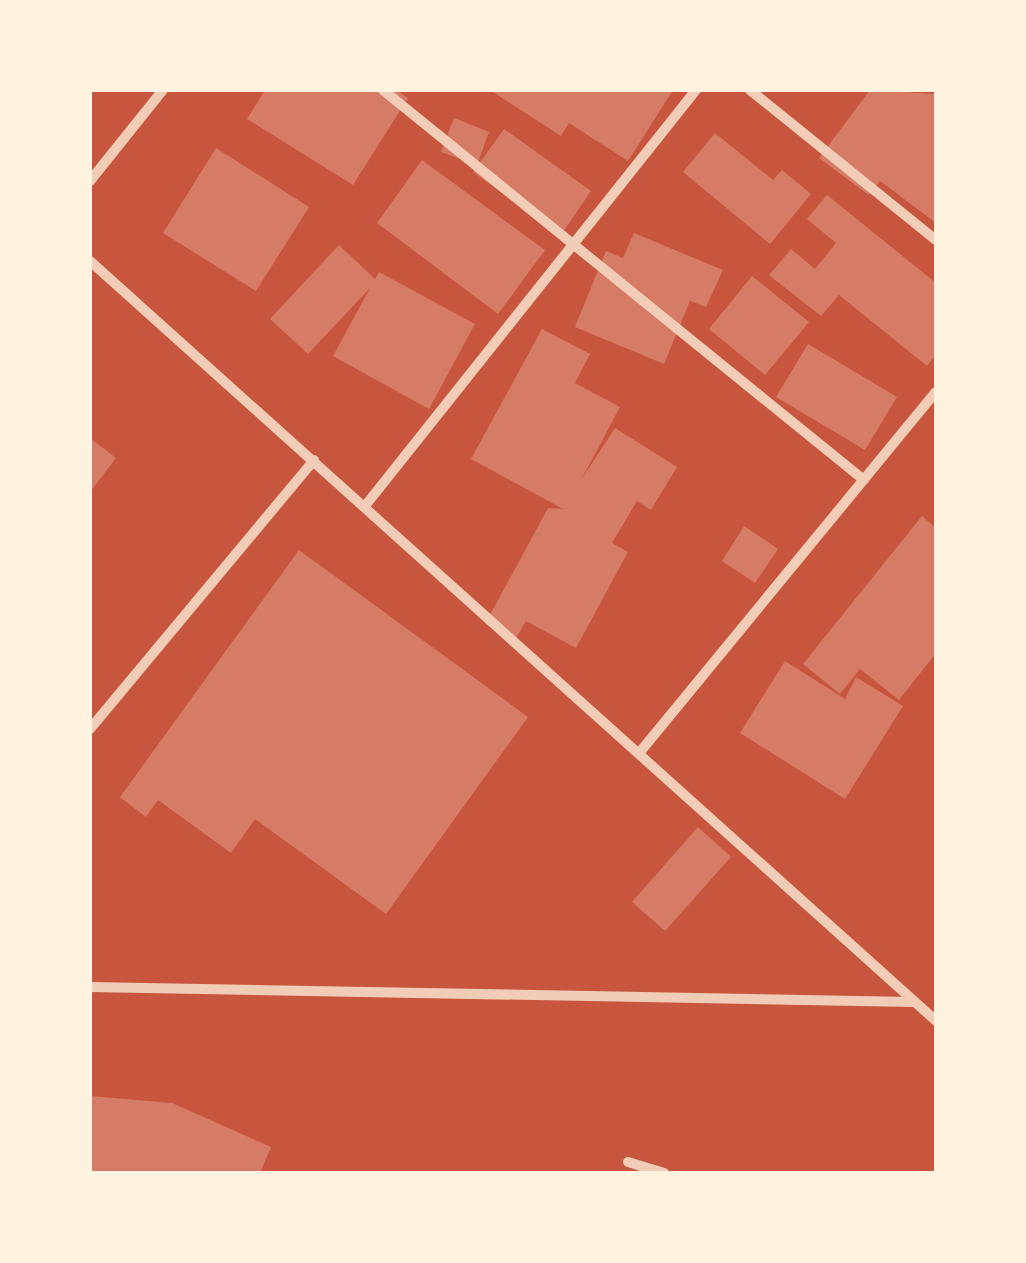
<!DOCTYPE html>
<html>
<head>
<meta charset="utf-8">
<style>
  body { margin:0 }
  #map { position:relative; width:1026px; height:1263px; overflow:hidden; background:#c8553d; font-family:"Exo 2",sans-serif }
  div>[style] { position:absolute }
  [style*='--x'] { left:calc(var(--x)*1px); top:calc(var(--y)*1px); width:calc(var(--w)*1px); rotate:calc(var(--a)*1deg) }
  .building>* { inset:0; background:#d67c66 }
  .minor>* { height:10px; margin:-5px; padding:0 5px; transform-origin:5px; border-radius:5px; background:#f1ccb7 }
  span { translate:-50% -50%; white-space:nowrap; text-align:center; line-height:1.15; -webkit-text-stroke:10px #fff3e0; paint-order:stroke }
  .frame { position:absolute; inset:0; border:92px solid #fff3e0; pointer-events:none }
</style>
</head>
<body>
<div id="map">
  <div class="building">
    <div style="clip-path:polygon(265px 90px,396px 90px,408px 98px,353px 185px,247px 119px)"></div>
    <div style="clip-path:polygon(490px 90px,673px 90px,628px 161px,569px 123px,561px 136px)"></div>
    <div style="clip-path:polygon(870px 90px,936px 94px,936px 223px,880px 181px,869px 195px,819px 158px)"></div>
    <div style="clip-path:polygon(454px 118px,489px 132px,477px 165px,441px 152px)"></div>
    <div style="clip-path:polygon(504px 129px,591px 191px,561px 235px,473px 172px)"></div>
    <div style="clip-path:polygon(715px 133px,773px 180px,782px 170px,811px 194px,770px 244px,683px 172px)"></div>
    <div style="clip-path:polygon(216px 148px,309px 207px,256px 291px,163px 233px)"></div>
    <div style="clip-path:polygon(422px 160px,545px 250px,498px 314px,377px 223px)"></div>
    <div style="clip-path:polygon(827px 195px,936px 283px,936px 354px,927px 366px,839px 295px,821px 316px,769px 275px,791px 249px,815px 269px,836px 243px,807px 219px)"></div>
    <div style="clip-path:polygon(634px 233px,723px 270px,706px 307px,690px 301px,664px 364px,575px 327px,606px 251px,623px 258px)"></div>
    <div style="clip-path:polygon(339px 245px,375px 279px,379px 272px,475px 324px,429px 409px,333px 356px,370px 288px,308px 354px,270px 319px)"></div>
    <div style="clip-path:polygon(752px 276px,809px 322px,765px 375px,709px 329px)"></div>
    <div style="clip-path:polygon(542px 329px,590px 354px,575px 383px,620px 407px,581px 480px,615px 428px,677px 467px,651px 510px,637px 501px,612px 543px,628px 552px,576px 648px,526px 621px,515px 640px,485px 624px,548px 508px,563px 509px,471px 459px)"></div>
    <div style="clip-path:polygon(808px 344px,897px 397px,865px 450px,776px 397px)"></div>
    <div style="clip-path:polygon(90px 438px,116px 458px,90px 492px)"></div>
    <div style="clip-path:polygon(922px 516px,936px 528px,936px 653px,899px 700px,860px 669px,840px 694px,803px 664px)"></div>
    <div style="clip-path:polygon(744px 526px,778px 549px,755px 583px,722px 561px)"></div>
    <div style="clip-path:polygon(299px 550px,528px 717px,386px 914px,255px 819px,231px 853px,158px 800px,146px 817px,120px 797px)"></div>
    <div style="clip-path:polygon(785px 661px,845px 699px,856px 677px,903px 706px,845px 799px,740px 733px)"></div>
    <div style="clip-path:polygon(698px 827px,731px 857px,665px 931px,632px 902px)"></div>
    <div style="clip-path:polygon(90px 1096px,172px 1103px,271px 1147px,260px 1173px,90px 1173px)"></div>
  </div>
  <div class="minor">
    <div style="--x:383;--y:90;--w:619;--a:39.04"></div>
    <div style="--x:750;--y:90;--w:239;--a:38.9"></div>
    <div style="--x:90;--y:181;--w:117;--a:-51.3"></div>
    <div style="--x:90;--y:261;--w:1137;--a:41.93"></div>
    <div style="--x:365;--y:506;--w:532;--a:-51.49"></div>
    <div style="--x:90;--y:729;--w:350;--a:-50.2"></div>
    <div style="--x:640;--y:752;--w:466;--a:-50.6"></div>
    <div style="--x:90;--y:987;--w:823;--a:1.04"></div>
    <div style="--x:628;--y:1162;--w:38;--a:17"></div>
  </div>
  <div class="frame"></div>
</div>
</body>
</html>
